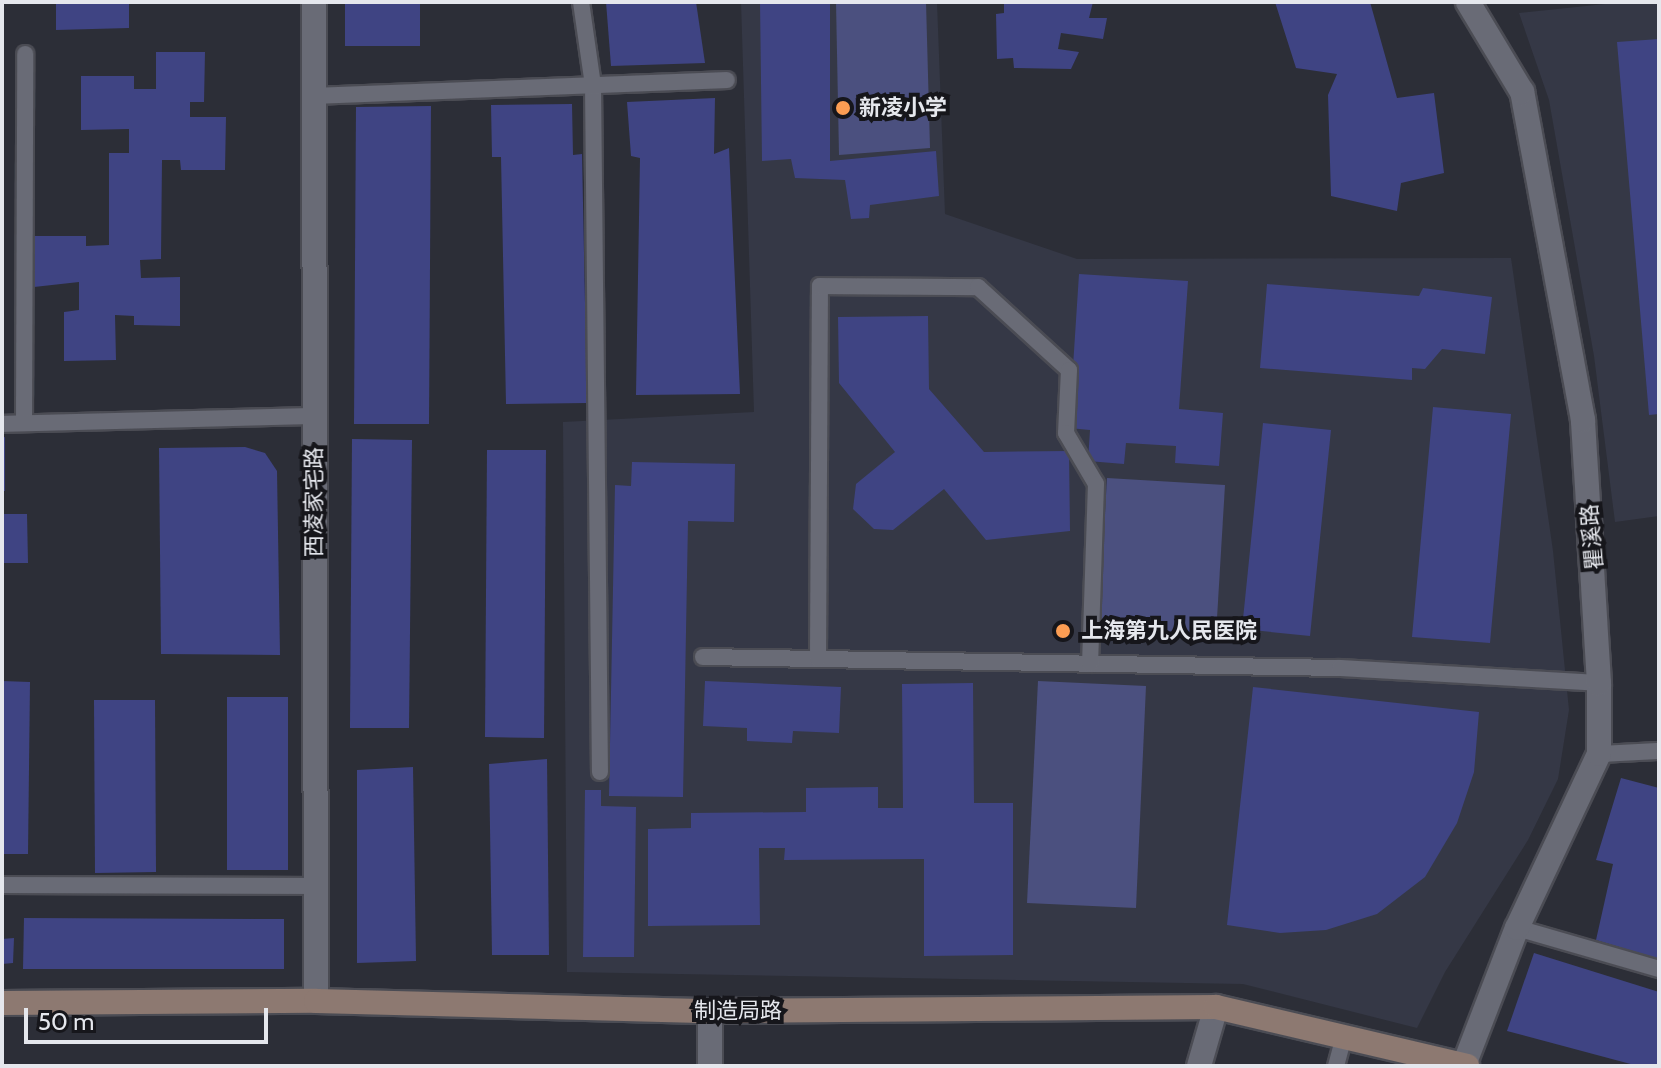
<!DOCTYPE html>
<html>
<head>
<meta charset="utf-8">
<style>
  body { margin:0 }
  #map { position:relative; width:1661px; height:1068px; overflow:hidden; background:#2c2e37; font-family:Cabin,"Noto Sans SC",sans-serif }
  div>[style] { position:absolute }
  [style*='--x'] { left:calc(var(--x)*1px); top:calc(var(--y)*1px); width:calc(var(--w)*1px); rotate:calc(var(--a)*1deg) }
  .built>* { inset:0; background:#353846 }
  .green>* { inset:0; background:#4b507f }
  .building>* { inset:0; background:#3f4483 }
  .roads { filter:drop-shadow(2px 0 #4b4c54) drop-shadow(-2px 0 #4b4c54) drop-shadow(0 2px #4b4c54) drop-shadow(0 -2px #4b4c54) }
  .lane>* { height:16px; margin:-8px; padding:0 8px; transform-origin:8px; border-radius:8px; background:#696b76 }
  .street>* { height:24px; margin:-12px; padding:0 12px; transform-origin:12px; border-radius:12px; background:#696b76 }
  .secondary>* { height:24px; margin:-12px; padding:0 12px; transform-origin:12px; border-radius:12px; background:#8d7971 }
  .dots>* { width:22px; height:22px; translate:-50% -50%; box-sizing:border-box; border:4px solid #16161b; border-radius:50% }
  span { translate:-50% -50%; white-space:nowrap; text-align:center; line-height:1.15; -webkit-text-stroke:8px #16161b; paint-order:stroke }
  .poi-label { font-size:22px; color:#e5e7ed; font-weight:700 }
  .left { translate:0 -50%; text-align:left }
  .street-label { font-size:22px; color:#e5e7ed }
  .frame { position:absolute; inset:0; border:4px solid #e5e7ed; pointer-events:none }
  .scale { position:absolute; left:24px; top:1008px; width:244px; height:36px; box-sizing:border-box; border:4px solid #e5e7ed; border-top:0; padding-left:10px; font-size:24px; line-height:28px; white-space:nowrap; color:#e5e7ed; -webkit-text-stroke:6px #16161b; paint-order:stroke }
</style>
</head>
<body>
<div id="map">
  <div class="built">
    <div style="clip-path:polygon(741px 2px,937px 2px,945px 214px,1077px 259px,1511px 258px,1553px 551px,1569px 710px,1558px 779px,1528px 840px,1445px 972px,1417px 1028px,1243px 984px,567px 972px,563px 422px,754px 412px)"></div>
    <div style="clip-path:polygon(1624px 2px,1659px 2px,1659px 516px,1615px 522px,1594px 356px,1549px 100px,1519px 13px)"></div>
  </div>
  <div class="green">
    <div style="clip-path:polygon(836px 2px,926px 2px,930px 148px,839px 155px)"></div>
    <div style="clip-path:polygon(1107px 478px,1225px 485px,1216px 635px,1108px 629px,1099px 614px)"></div>
    <div style="clip-path:polygon(1038px 681px,1146px 686px,1136px 908px,1027px 903px)"></div>
  </div>
  <div class="building">
    <div style="clip-path:polygon(56px 2px,129px 2px,129px 28px,56px 30px)"></div>
    <div style="clip-path:polygon(345px 2px,420px 2px,420px 46px,345px 46px)"></div>
    <div style="clip-path:polygon(606px 2px,696px 2px,705px 63px,611px 66px)"></div>
    <div style="clip-path:polygon(760px 2px,830px 2px,830px 161px,936px 151px,939px 196px,870px 205px,869px 218px,851px 219px,845px 180px,795px 178px,791px 159px,762px 161px)"></div>
    <div style="clip-path:polygon(1004px 2px,1093px 2px,1089px 18px,1107px 18px,1103px 39px,1061px 33px,1058px 49px,1079px 52px,1071px 69px,1014px 68px,1013px 58px,997px 59px,996px 14px,1004px 13px)"></div>
    <div style="clip-path:polygon(1275px 2px,1370px 2px,1397px 98px,1434px 93px,1444px 173px,1401px 183px,1397px 211px,1331px 196px,1328px 95px,1337px 74px,1296px 68px)"></div>
    <div style="clip-path:polygon(1659px 39px,1659px 414px,1649px 415px,1617px 42px)"></div>
    <div style="clip-path:polygon(156px 52px,205px 52px,204px 102px,190px 102px,190px 117px,226px 117px,225px 170px,181px 170px,180px 160px,162px 160px,161px 259px,140px 260px,141px 278px,180px 277px,180px 326px,134px 325px,134px 316px,115px 315px,116px 360px,64px 361px,64px 312px,79px 310px,79px 282px,34px 287px,34px 236px,86px 236px,86px 246px,109px 245px,109px 153px,129px 153px,129px 129px,81px 130px,81px 76px,134px 76px,134px 89px,156px 89px)"></div>
    <div style="clip-path:polygon(715px 98px,714px 154px,729px 148px,740px 394px,636px 395px,640px 158px,631px 156px,627px 102px)"></div>
    <div style="clip-path:polygon(572px 104px,573px 155px,582px 154px,587px 403px,506px 404px,501px 157px,492px 157px,491px 105px)"></div>
    <div style="clip-path:polygon(431px 106px,429px 424px,354px 424px,356px 107px)"></div>
    <div style="clip-path:polygon(1079px 274px,1188px 281px,1179px 409px,1223px 413px,1219px 466px,1175px 463px,1176px 446px,1126px 443px,1124px 464px,1088px 461px,1090px 430px,1069px 428px)"></div>
    <div style="clip-path:polygon(1267px 284px,1419px 296px,1423px 288px,1492px 297px,1485px 354px,1442px 349px,1425px 369px,1412px 368px,1412px 380px,1260px 368px)"></div>
    <div style="clip-path:polygon(928px 316px,929px 389px,984px 452px,1069px 451px,1070px 531px,986px 540px,944px 489px,893px 530px,874px 529px,853px 509px,856px 484px,895px 452px,839px 383px,838px 317px)"></div>
    <div style="clip-path:polygon(1433px 407px,1511px 414px,1490px 643px,1412px 637px)"></div>
    <div style="clip-path:polygon(1263px 423px,1331px 430px,1310px 636px,1242px 629px)"></div>
    <div style="clip-path:polygon(5px 437px,5px 491px,2px 491px,2px 438px)"></div>
    <div style="clip-path:polygon(352px 439px,412px 440px,409px 728px,350px 728px)"></div>
    <div style="clip-path:polygon(245px 447px,265px 453px,277px 471px,280px 655px,161px 654px,159px 448px)"></div>
    <div style="clip-path:polygon(487px 450px,546px 450px,544px 738px,485px 737px)"></div>
    <div style="clip-path:polygon(632px 462px,735px 464px,734px 522px,688px 521px,683px 797px,609px 796px,615px 485px,631px 486px)"></div>
    <div style="clip-path:polygon(2px 514px,27px 514px,28px 563px,2px 563px)"></div>
    <div style="clip-path:polygon(2px 681px,30px 682px,28px 854px,2px 854px)"></div>
    <div style="clip-path:polygon(705px 681px,841px 687px,839px 733px,793px 731px,792px 743px,747px 741px,747px 728px,703px 726px)"></div>
    <div style="clip-path:polygon(973px 683px,974px 803px,1013px 803px,1013px 955px,924px 956px,924px 859px,784px 860px,785px 848px,759px 848px,760px 925px,648px 926px,648px 829px,691px 828px,691px 813px,806px 812px,806px 788px,878px 787px,878px 808px,903px 808px,902px 684px)"></div>
    <div style="clip-path:polygon(1253px 687px,1479px 712px,1474px 772px,1457px 823px,1425px 877px,1377px 914px,1326px 930px,1280px 933px,1227px 925px)"></div>
    <div style="clip-path:polygon(227px 697px,288px 697px,288px 870px,227px 870px)"></div>
    <div style="clip-path:polygon(94px 700px,155px 700px,156px 872px,95px 873px)"></div>
    <div style="clip-path:polygon(547px 759px,549px 955px,492px 955px,489px 764px)"></div>
    <div style="clip-path:polygon(413px 767px,416px 961px,357px 963px,357px 770px)"></div>
    <div style="clip-path:polygon(1621px 778px,1659px 788px,1659px 959px,1596px 940px,1613px 864px,1596px 860px)"></div>
    <div style="clip-path:polygon(585px 790px,601px 790px,601px 806px,636px 807px,634px 957px,583px 957px)"></div>
    <div style="clip-path:polygon(24px 918px,284px 919px,284px 969px,23px 969px)"></div>
    <div style="clip-path:polygon(14px 938px,13px 963px,2px 964px,2px 939px)"></div>
    <div style="clip-path:polygon(1534px 953px,1659px 992px,1659px 1066px,1638px 1066px,1507px 1031px)"></div>
  </div>
  <div class="roads">
    <div class="lane">
      <div style="--x:581;--y:2;--w:84;--a:81.8"></div>
      <div style="--x:593;--y:85;--w:687;--a:89.42"></div>
      <div style="--x:314;--y:96;--w:413;--a:-2.2"></div>
      <div style="--x:24;--y:423;--w:369;--a:-89.8"></div>
      <div style="--x:2;--y:424;--w:311;--a:-1.5"></div>
      <div style="--x:703;--y:657;--w:637;--a:0.99"></div>
      <div style="--x:1340;--y:668;--w:259;--a:3.3"></div>
      <div style="--x:818;--y:659;--w:373;--a:-89.7"></div>
      <div style="--x:820;--y:286;--w:158;--a:0.4"></div>
      <div style="--x:978;--y:287;--w:123;--a:42.4"></div>
      <div style="--x:1069;--y:370;--w:63;--a:92.7"></div>
      <div style="--x:1066;--y:433;--w:59;--a:59.5"></div>
      <div style="--x:1096;--y:484;--w:180;--a:91.9"></div>
      <div style="--x:1599;--y:754;--w:60;--a:-2.9"></div>
      <div style="--x:2;--y:885;--w:313;--a:0.2"></div>
      <div style="--x:1517;--y:928;--w:148;--a:16.1"></div>
      <div style="--x:1336;--y:1066;--w:30;--a:-75"></div>
    </div>
    <div class="street">
      <div style="--x:314;--y:2;--w:999;--a:89.89"></div>
      <div style="--x:1464;--y:1065;--w:147;--a:-68.9"></div>
      <div style="--x:1517;--y:928;--w:192;--a:-64.8"></div>
      <div style="--x:1599;--y:754;--w:71;--a:-90"></div>
      <div style="--x:1599;--y:683;--w:263;--a:-93.5"></div>
      <div style="--x:1583;--y:420;--w:334;--a:-100.5"></div>
      <div style="--x:1522;--y:92;--w:105;--a:-121"></div>
      <div style="--x:710;--y:1066;--w:55;--a:-90"></div>
      <div style="--x:1199;--y:1066;--w:61;--a:-73.9"></div>
    </div>
    <div class="secondary">
      <div style="--x:2;--y:1003;--w:314;--a:-0.4"></div>
      <div style="--x:316;--y:1001;--w:394;--a:1.5"></div>
      <div style="--x:710;--y:1011;--w:506;--a:-0.45"></div>
      <div style="--x:1216;--y:1007;--w:258;--a:13.2"></div>
    </div>
  </div>
  <div class="dots">
    <div style="left:843px;top:108px;background:#fc9d53"></div>
    <div style="left:1063px;top:631px;background:#fc9d53"></div>
  </div>
  <div class="poi-label">
    <span class="left" style="left:859px;top:108px">新凌小学</span>
    <span class="left" style="left:1081px;top:631px">上海第九人民医院</span>
  </div>
  <div class="street-label">
    <span style="left:314px;top:502px;rotate:-90deg">西凌家宅路</span>
    <span style="left:1592px;top:537px;rotate:-95deg">瞿溪路</span>
    <span style="left:738px;top:1011px">制造局路</span>
  </div>
  <div class="frame"></div>
  <div class="scale">50 m</div>
</div>
</body>
</html>
